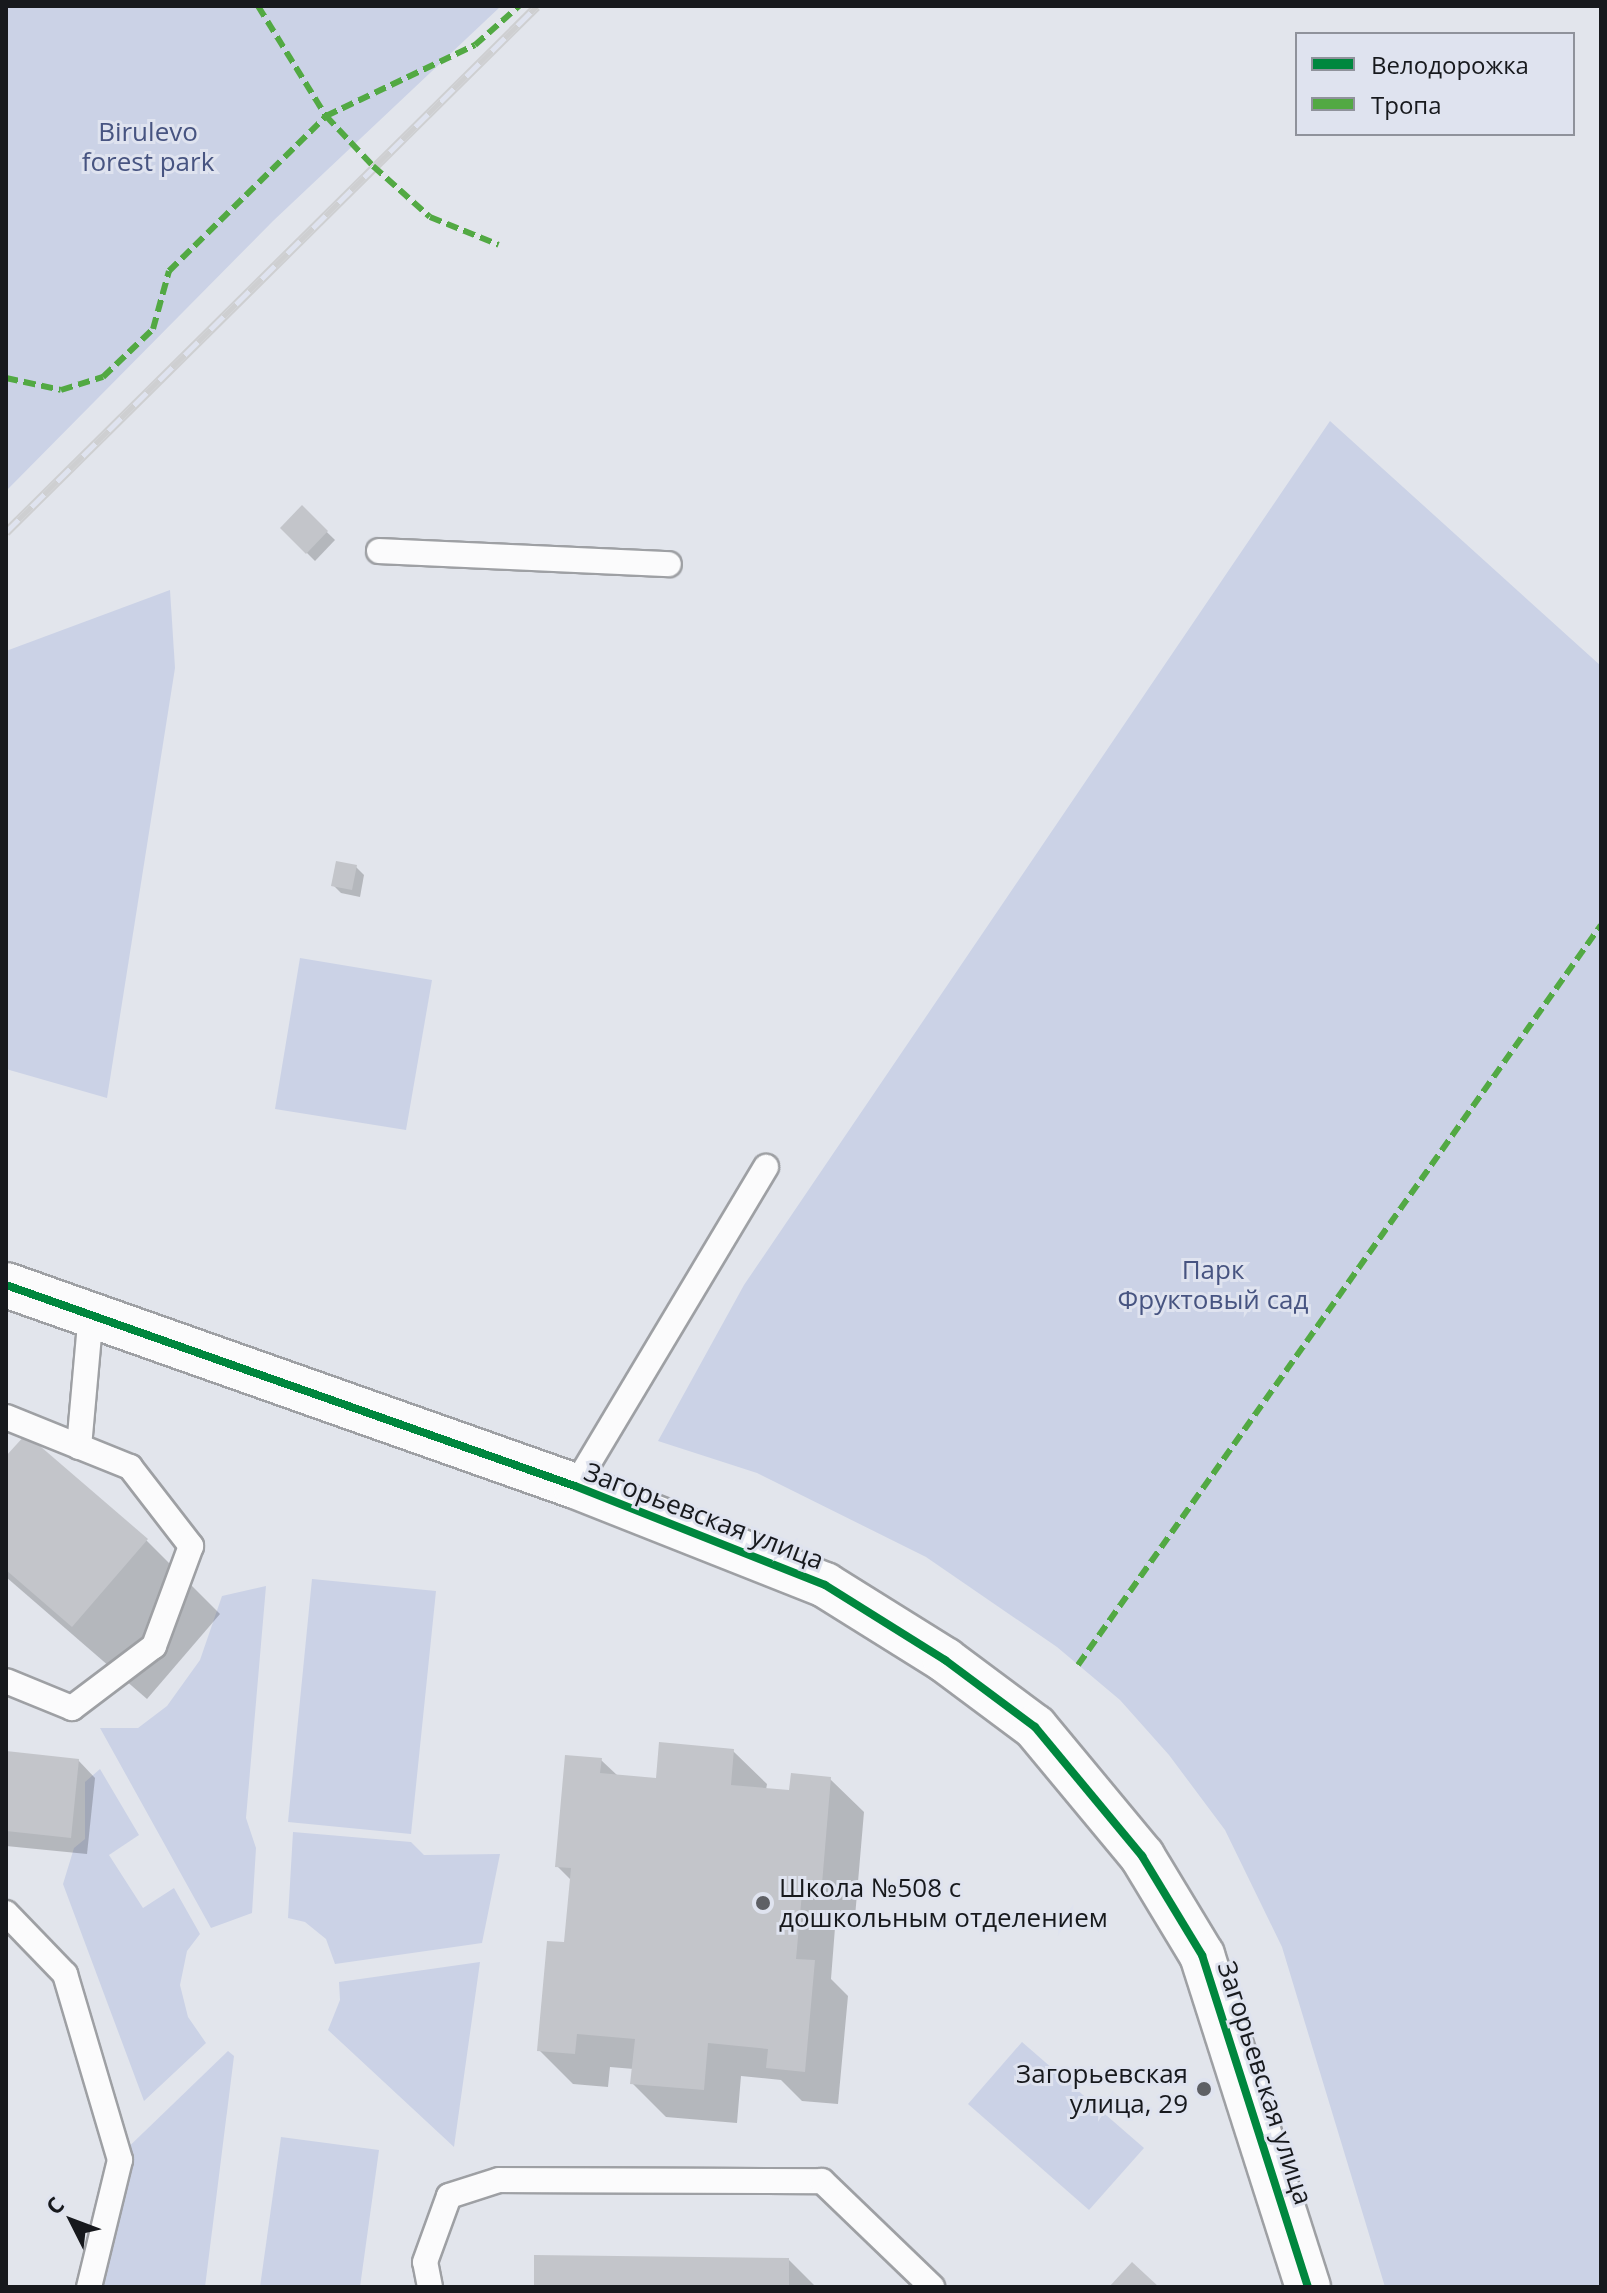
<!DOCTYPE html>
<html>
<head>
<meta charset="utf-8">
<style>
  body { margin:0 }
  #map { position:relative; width:1607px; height:2293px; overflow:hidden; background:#e2e5ec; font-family:"Open Sans",sans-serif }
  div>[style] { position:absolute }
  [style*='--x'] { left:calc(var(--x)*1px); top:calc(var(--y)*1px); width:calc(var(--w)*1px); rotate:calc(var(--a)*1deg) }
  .green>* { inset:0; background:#cbd2e6 }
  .shadow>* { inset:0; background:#0003 }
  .building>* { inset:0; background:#c3c5ca }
  .roads { filter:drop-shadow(2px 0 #9ea0a4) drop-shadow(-2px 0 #9ea0a4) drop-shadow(0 2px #9ea0a4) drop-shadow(0 -2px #9ea0a4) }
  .service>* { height:24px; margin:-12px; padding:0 12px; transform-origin:12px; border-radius:12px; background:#fbfbfc }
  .minor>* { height:44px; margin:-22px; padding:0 22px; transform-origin:22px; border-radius:22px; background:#fbfbfc }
  .rail>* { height:9px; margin-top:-4.5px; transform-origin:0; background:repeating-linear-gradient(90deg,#dfe3ef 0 18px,#cecfd1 0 36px); box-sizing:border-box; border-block:2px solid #cecfd1 }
  .quiet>* { height:6px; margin-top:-3px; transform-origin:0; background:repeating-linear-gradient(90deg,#52a943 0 12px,transparent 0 18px) }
  .cycleway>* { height:8px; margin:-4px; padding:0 4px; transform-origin:4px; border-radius:4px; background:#00873e }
  .dots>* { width:22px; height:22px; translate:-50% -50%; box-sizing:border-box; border:4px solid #dfe3ef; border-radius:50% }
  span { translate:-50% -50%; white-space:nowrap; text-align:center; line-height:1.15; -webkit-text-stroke:6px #dfe3ef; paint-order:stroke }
  .park-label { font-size:26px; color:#475481 }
  .street-label { font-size:26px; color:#17191d }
  .poi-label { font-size:26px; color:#17191d }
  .left { translate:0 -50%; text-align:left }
  .right { translate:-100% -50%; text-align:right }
  .frame { position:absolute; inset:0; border:8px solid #17191d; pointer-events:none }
  .legend { position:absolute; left:1295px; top:32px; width:280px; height:104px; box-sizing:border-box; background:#dfe3ef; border:2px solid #8f929b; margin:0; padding:10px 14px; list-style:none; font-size:24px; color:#17191d }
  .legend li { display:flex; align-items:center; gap:16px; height:40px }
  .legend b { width:40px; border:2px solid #8f929b }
  .north { position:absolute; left:32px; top:2181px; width:80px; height:80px; -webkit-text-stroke:6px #dfe3ef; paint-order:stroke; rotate:312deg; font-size:22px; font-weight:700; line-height:32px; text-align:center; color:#17191d }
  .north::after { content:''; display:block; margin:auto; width:28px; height:36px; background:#17191d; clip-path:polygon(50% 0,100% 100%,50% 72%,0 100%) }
</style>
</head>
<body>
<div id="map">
  <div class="green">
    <div style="clip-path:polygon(6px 6px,501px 6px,273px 221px,6px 491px)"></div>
    <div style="clip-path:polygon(1330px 421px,1601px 666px,1601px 2287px,1385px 2287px,1282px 1947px,1225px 1830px,1169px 1755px,1120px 1700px,1057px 1647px,926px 1557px,757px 1473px,658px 1441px,744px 1285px)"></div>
    <div style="clip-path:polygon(170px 590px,175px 668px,107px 1098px,6px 1069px,6px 651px)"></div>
    <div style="clip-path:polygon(300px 958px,432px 980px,406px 1130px,275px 1109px)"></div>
    <div style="clip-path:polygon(312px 1579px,436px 1591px,411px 1834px,288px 1822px)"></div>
    <div style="clip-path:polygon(266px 1586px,246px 1818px,256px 1848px,252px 1913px,211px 1928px,100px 1728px,138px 1728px,167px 1706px,200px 1660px,222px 1596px)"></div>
    <div style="clip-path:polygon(100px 1769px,139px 1835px,109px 1855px,143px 1908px,174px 1888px,200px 1934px,187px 1951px,180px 1985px,188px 2017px,206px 2043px,144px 2101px,63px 1884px,74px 1848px,85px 1839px,85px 1782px)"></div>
    <div style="clip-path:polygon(293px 1832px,411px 1842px,424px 1855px,500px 1854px,482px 1943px,335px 1964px,326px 1939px,305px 1922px,288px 1918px)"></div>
    <div style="clip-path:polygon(480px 1962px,454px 2147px,328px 2030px,340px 2000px,339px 1982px)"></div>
    <div style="clip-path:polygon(1022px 2042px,1144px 2148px,1089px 2210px,968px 2104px)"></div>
    <div style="clip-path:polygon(228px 2051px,234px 2056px,205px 2287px,103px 2287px,116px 2159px)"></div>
    <div style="clip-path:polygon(281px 2137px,379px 2150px,360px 2287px,260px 2287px)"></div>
  </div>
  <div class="shadow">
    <div style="clip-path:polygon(302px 508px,335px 540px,315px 561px,282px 528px)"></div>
    <div style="clip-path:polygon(356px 867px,364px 875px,360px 897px,341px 893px,333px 885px)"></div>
    <div style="clip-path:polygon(6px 1459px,146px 1540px,220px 1614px,147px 1699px,6px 1577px)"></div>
    <div style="clip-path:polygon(733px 1751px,767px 1784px,766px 1790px,791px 1793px,830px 1779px,864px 1812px,855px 1917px,836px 1915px,831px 1979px,848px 1996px,838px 2104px,802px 2101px,781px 2080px,741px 2076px,737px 2123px,666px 2117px,632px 2083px,634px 2069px,610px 2067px,608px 2087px,573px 2084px,539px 2050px,566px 1945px,572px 1881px,557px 1866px,601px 1760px,618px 1776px,658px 1780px)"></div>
    <div style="clip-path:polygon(6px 1753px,78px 1760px,95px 1778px,87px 1854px,6px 1846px)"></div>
    <div style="clip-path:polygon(789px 2260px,816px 2287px,536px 2287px)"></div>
  </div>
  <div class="building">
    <div style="clip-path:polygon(302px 505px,328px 531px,306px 554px,280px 528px)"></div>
    <div style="clip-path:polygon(336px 861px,357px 865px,352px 890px,331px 886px)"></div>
    <div style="clip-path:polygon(26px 1434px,148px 1539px,72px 1627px,6px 1570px,6px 1456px)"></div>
    <div style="clip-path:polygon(659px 1742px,734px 1749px,731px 1785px,789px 1790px,791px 1773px,831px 1777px,822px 1884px,803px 1882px,796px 1959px,815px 1960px,805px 2072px,766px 2068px,768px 2049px,708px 2043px,704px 2090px,630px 2084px,635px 2039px,577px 2034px,575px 2054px,537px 2051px,547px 1941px,564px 1942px,571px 1868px,555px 1867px,565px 1755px,602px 1758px,600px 1773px,656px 1778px)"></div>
    <div style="clip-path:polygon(6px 1751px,79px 1759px,71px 1838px,6px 1831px)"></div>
    <div style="clip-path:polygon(534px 2255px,789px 2258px,789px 2287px,534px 2287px)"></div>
    <div style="clip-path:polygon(1132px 2262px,1159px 2287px,1109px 2287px)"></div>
  </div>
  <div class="roads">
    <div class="service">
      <div style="--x:379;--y:551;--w:290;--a:2.6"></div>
      <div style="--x:6;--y:1417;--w:134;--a:22"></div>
      <div style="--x:130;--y:1467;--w:100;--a:52.3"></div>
      <div style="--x:191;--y:1546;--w:107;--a:110.3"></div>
      <div style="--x:154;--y:1646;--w:103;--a:142.9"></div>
      <div style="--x:72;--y:1708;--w:71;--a:-157.8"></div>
      <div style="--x:79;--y:1447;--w:135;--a:-84.9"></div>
      <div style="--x:575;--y:1486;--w:372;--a:-59.1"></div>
      <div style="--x:6;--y:1913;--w:85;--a:46"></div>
      <div style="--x:65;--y:1974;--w:194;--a:73.5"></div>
      <div style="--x:120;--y:2160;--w:131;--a:103.7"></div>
      <div style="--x:430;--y:2287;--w:25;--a:-101"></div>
      <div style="--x:425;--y:2262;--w:70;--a:-70"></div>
      <div style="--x:449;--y:2196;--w:52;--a:-17.7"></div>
      <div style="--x:499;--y:2180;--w:323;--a:0.2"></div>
      <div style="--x:822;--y:2181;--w:153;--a:43.9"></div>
    </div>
    <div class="minor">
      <div style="--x:6;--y:1285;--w:603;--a:19.46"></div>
      <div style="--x:575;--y:1486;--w:269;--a:21.6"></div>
      <div style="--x:825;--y:1585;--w:142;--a:32"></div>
      <div style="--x:945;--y:1660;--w:112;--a:36.7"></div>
      <div style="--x:1035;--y:1727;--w:168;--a:50.3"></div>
      <div style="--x:1142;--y:1856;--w:116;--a:58.8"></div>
      <div style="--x:1202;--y:1955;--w:349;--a:72.3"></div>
    </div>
  </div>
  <div class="rail">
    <div style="--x:6;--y:532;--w:747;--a:-44.73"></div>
  </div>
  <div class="quiet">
    <div style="--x:258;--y:6;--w:129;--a:58.3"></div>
    <div style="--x:326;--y:116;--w:69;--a:46.8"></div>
    <div style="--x:373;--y:166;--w:76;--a:41.8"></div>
    <div style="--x:430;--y:217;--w:74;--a:22.1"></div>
    <div style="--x:6;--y:378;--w:56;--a:12.3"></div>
    <div style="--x:61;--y:390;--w:44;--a:-17.2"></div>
    <div style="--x:103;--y:377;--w:69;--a:-43.8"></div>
    <div style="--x:153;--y:329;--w:60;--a:-74.6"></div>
    <div style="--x:169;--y:271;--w:221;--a:-44.6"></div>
    <div style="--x:326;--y:116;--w:165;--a:-25.5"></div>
    <div style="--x:475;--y:45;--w:59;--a:-41.6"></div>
    <div style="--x:1078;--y:1665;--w:906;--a:-54.75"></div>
  </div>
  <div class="cycleway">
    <div style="--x:6;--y:1285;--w:603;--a:19.46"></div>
    <div style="--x:575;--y:1486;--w:269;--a:21.6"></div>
    <div style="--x:825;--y:1585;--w:142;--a:32"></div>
    <div style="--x:945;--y:1660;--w:112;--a:36.7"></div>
    <div style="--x:1035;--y:1727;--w:168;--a:50.3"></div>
    <div style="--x:1142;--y:1856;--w:116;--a:58.8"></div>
    <div style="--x:1202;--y:1955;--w:349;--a:72.3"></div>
  </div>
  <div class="dots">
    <div style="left:763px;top:1903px;background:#5e6065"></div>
    <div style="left:1204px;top:2089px;background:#5e6065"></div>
  </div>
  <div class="park-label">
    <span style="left:148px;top:147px">Birulevo<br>forest park</span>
    <span style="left:1213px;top:1285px">Парк<br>Фруктовый сад</span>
  </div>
  <div class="street-label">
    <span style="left:704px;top:1516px;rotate:21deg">Загорьевская улица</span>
    <span style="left:1265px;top:2083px;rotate:72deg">Загорьевская улица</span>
  </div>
  <div class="poi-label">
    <span class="left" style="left:779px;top:1903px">Школа №508 с<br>дошкольным отделением</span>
    <span class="right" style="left:1188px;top:2089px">Загорьевская<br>улица, 29</span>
  </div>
  <div class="frame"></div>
  <ul class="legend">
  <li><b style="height:10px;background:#00873e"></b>Велодорожка</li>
  <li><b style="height:10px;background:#52a943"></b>Тропа</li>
  </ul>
  <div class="north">С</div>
</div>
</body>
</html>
